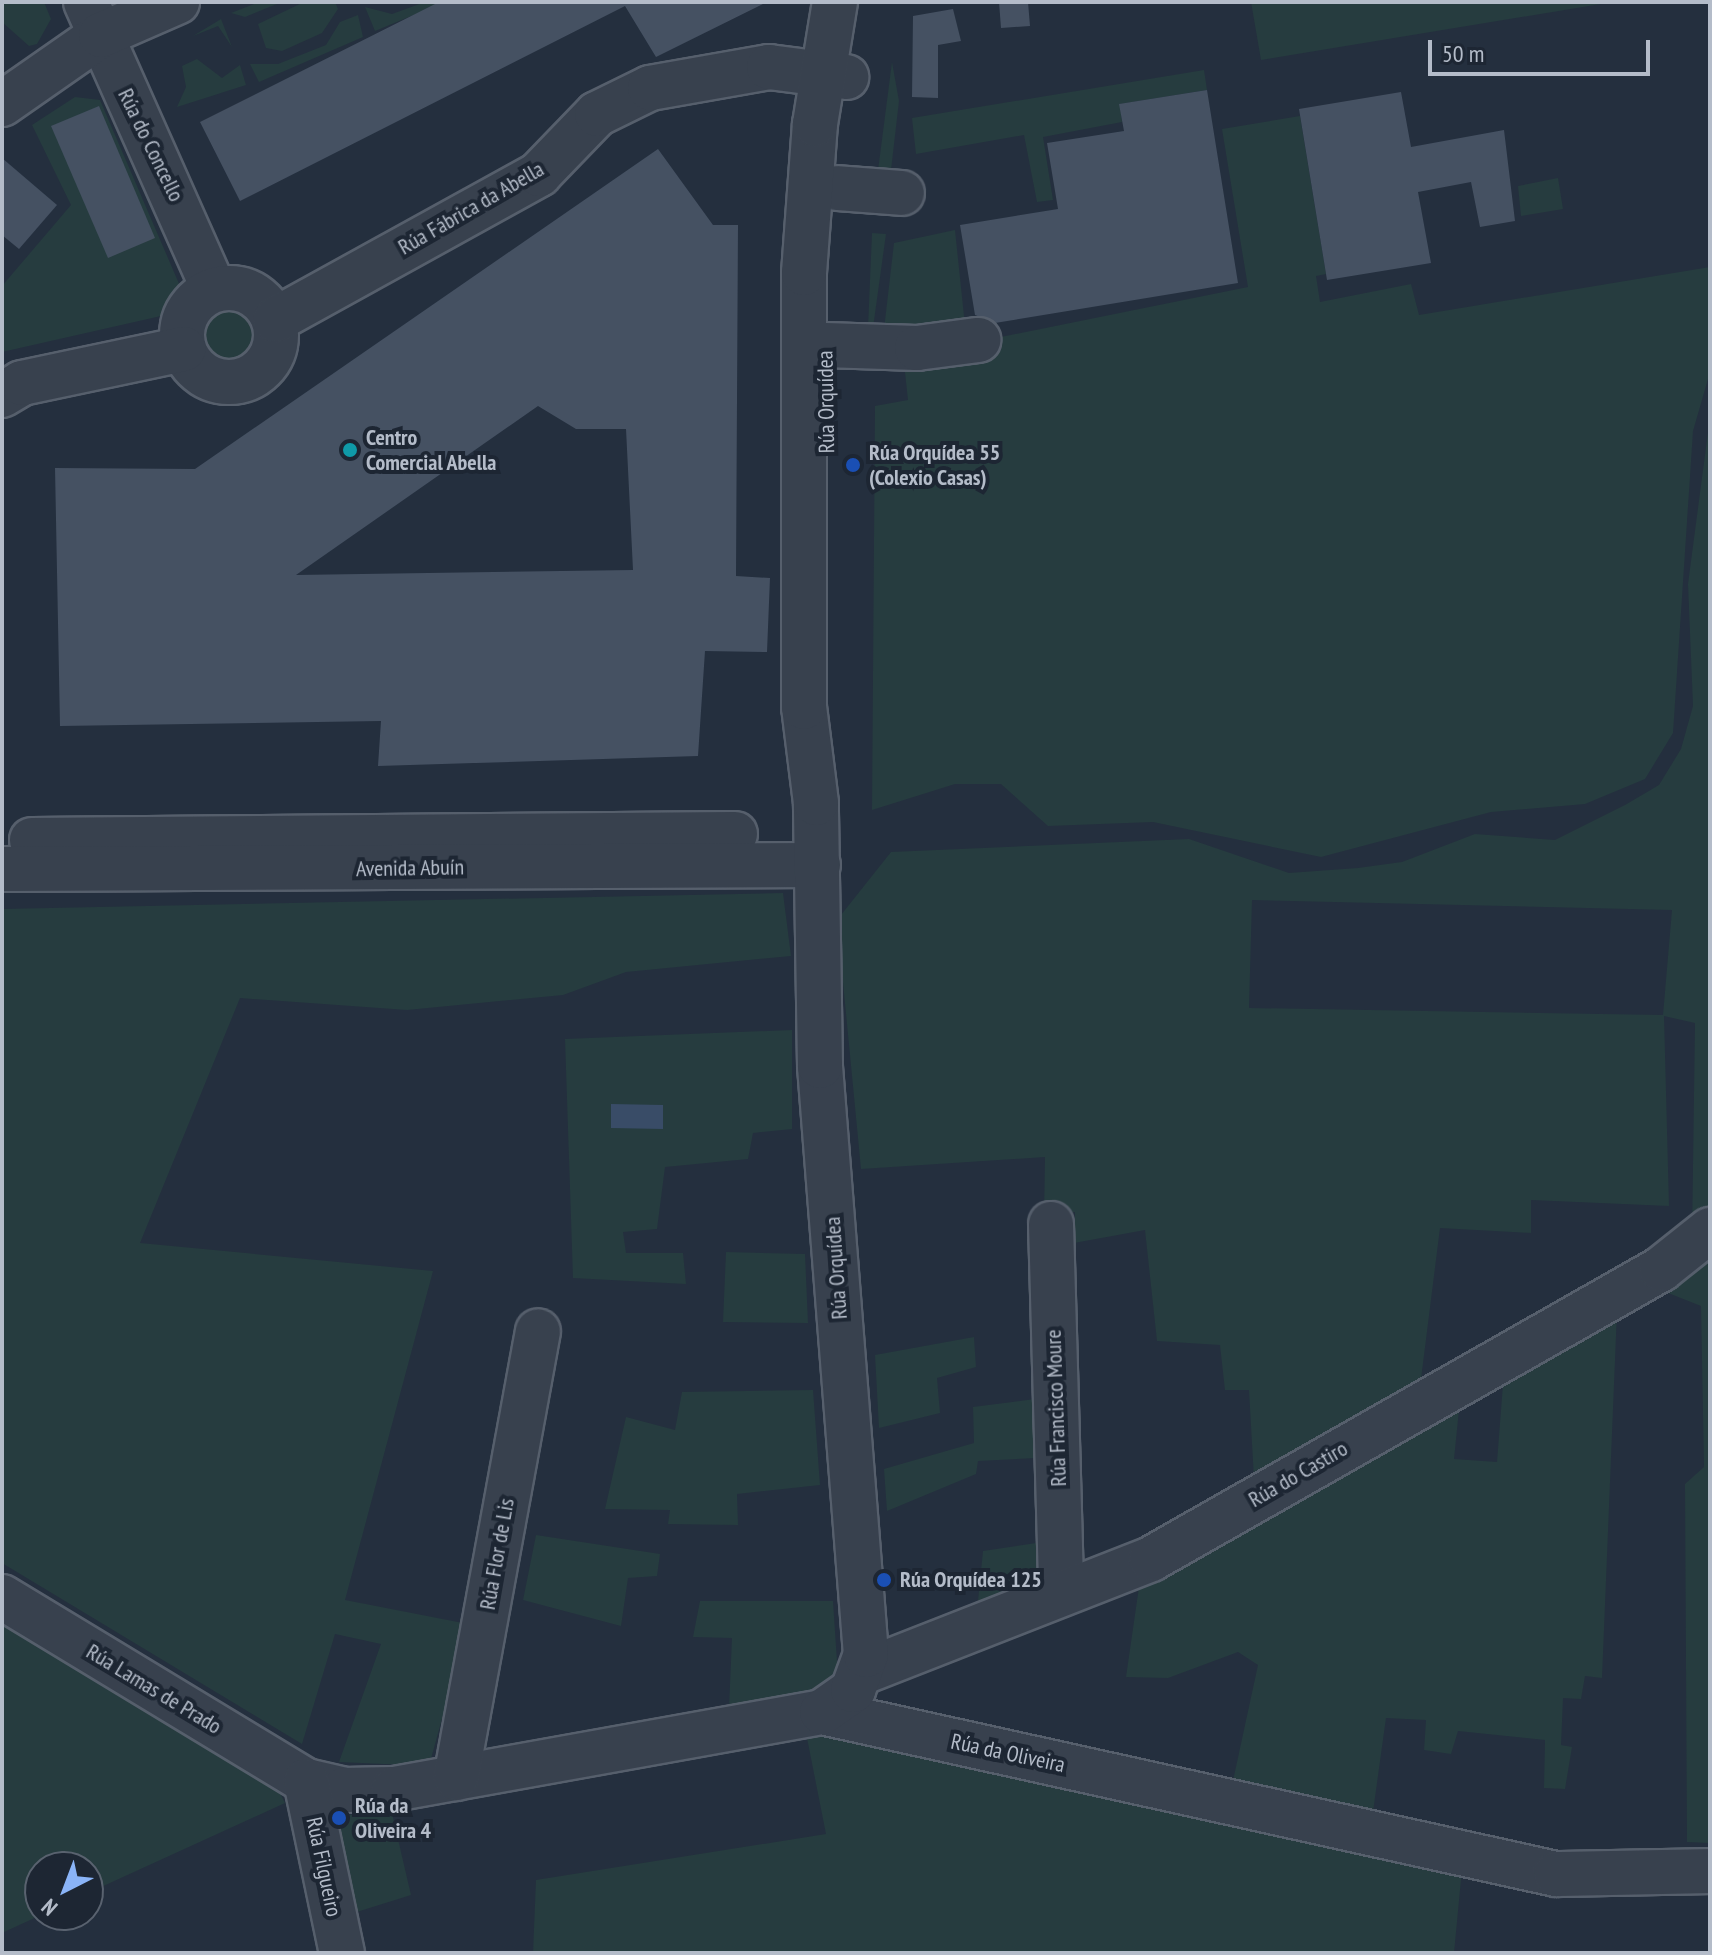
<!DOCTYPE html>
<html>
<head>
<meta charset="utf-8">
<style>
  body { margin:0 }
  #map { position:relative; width:1712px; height:1955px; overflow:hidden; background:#242f3e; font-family:"PT Sans Narrow",sans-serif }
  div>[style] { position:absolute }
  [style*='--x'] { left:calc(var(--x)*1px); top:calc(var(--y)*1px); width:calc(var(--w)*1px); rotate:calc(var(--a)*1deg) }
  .green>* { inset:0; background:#263c3f }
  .round { border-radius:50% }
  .water>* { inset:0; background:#394c67 }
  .building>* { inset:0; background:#455162 }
  .roads { filter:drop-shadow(2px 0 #565f6c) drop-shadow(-2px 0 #565f6c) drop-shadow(0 2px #565f6c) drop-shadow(0 -2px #565f6c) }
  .minor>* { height:44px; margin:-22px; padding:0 22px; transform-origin:22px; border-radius:22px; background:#38414e }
  .minor>.ring { margin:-22px; padding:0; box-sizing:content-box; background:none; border:44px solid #38414e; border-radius:50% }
  .dots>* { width:22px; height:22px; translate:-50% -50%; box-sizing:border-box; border:4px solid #1d2633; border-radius:50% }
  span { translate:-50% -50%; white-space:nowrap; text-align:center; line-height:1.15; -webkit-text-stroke:8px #1d2633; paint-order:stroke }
  .street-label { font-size:22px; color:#b4bcc9 }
  .poi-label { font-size:22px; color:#b4bcc9; font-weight:700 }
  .left { translate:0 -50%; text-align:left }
  .frame { position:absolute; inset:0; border:4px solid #b4bcc9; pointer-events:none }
  .north { position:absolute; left:24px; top:1851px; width:80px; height:80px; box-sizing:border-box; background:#1d2633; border:2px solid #59626f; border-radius:50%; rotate:222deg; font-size:22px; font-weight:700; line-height:32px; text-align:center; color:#b4bcc9 }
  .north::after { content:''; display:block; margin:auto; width:28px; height:36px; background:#8ab4f8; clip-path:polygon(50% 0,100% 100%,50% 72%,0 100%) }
  .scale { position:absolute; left:1428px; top:40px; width:222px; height:36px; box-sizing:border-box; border:4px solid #b4bcc9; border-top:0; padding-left:10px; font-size:24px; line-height:28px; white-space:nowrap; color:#b4bcc9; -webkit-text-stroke:6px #1d2633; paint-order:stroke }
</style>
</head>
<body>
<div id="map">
  <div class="green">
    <div style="clip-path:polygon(2px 2px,44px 2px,51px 19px,37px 44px,29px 46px,2px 22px)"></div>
    <div style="clip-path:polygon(259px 2px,282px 2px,245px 17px,231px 13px)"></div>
    <div style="clip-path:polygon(304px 2px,335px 2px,338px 9px,322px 33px,282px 51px,266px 48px,258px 24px)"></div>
    <div style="clip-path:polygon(425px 2px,445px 2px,375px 31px,365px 7px,392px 14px)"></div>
    <div style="clip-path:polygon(1251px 2px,1613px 2px,1261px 60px)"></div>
    <div style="clip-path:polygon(358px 15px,363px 37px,259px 82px,250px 64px,278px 64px,326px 45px,340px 22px)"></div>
    <div style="clip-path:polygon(221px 19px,232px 47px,218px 26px,193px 36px)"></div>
    <div style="clip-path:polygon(197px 59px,222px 78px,240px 65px,246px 85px,177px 107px,186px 87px,182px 66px)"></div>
    <div style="clip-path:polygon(892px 62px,899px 101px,890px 179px,877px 178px)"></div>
    <div style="clip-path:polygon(1204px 70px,1207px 90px,1120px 104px,1122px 122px,1043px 137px,1053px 200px,1037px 202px,1024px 135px,916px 154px,912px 118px)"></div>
    <div style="clip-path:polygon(75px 97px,100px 100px,180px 286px,161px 316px,2px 352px,2px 286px,71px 205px,32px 125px)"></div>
    <div style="clip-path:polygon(1300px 116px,1326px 274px,1316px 276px,1320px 302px,1411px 284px,1419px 315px,1710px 267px,1710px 372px,1693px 431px,1673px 733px,1645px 779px,1585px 804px,1491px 812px,1321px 857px,1153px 822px,1048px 826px,1001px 784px,955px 784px,872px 810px,875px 406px,908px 400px,904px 363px,912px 355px,1248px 287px,1222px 129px)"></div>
    <div style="clip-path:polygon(1558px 178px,1563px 209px,1521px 216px,1518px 186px)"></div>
    <div style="clip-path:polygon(955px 230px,966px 335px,883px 338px,894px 243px)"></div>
    <div style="clip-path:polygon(872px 233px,886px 234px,873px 328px,868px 328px)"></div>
    <div class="round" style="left:200px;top:309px;width:52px;height:52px"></div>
    <div style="clip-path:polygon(evenodd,1710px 417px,1710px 1222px,1692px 1237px,1695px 1023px,1664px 1016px,1669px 1206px,1531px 1200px,1531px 1233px,1440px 1228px,1419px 1395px,1254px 1479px,1249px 1390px,1225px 1390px,1220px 1345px,1157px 1341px,1145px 1230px,1074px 1243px,1075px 1212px,1044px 1216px,1045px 1157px,861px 1169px,837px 920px,891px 852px,1189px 839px,1289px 873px,1358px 868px,1402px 862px,1475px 834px,1555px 840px,1625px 805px,1659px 785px,1681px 749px,1693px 706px,1688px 584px,1710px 417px,1252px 900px,1672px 910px,1663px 1015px,1249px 1008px,1252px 900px)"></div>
    <div style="clip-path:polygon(783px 893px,791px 956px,626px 972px,563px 995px,407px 1010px,240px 998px,140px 1243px,433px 1271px,345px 1600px,468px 1624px,429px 1766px,339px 1762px,381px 1644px,335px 1634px,302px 1744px,2px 1563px,2px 909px)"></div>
    <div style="clip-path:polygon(792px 1030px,792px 1129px,753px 1133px,748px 1159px,665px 1167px,657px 1229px,623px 1232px,626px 1253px,683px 1253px,686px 1284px,573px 1278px,565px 1039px)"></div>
    <div style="clip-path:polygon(1710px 1241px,1710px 1843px,1687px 1842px,1685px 1484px,1704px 1467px,1701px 1306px,1658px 1289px)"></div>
    <div style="clip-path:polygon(726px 1252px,805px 1254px,808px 1323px,723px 1322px)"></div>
    <div style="clip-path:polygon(1617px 1311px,1602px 1678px,1585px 1676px,1581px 1699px,1563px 1698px,1561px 1745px,1572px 1747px,1565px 1789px,1544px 1788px,1545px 1740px,1458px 1731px,1451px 1754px,1424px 1750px,1426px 1720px,1386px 1718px,1372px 1819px,1231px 1790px,1258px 1665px,1238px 1652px,1168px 1678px,1126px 1677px,1139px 1587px,1460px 1400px,1454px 1459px,1497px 1462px,1504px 1371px)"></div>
    <div style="clip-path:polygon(974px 1337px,976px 1367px,937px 1378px,940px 1413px,879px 1428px,875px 1355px)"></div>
    <div style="clip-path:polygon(813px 1390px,820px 1485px,737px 1494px,738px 1525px,668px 1524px,670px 1510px,605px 1509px,626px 1417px,675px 1430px,682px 1392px)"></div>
    <div style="clip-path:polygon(1035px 1399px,1035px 1458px,978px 1461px,976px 1474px,887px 1511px,884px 1469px,974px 1443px,973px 1407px)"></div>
    <div style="clip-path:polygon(536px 1535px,660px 1554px,657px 1576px,628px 1578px,621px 1626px,523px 1600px)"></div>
    <div style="clip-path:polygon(1036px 1543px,1036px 1588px,977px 1611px,983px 1551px)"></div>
    <div style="clip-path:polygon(700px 1601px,833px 1601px,838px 1676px,824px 1689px,729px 1708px,732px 1638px,693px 1637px)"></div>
    <div style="clip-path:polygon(2px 1619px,275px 1783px,285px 1803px,88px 1893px,88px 1867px,40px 1867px,41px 1915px,2px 1933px)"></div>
    <div style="clip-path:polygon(834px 1733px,1462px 1869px,1454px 1953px,533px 1953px,536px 1880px,826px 1834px,807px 1738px)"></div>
    <div style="clip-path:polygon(391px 1809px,411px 1895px,344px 1916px,336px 1817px)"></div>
  </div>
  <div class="water">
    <div style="clip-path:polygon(611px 1104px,663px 1105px,663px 1129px,611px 1128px)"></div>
  </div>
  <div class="building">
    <div style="clip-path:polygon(439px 2px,767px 2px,656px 57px,625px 6px,240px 201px,200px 122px)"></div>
    <div style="clip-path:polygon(999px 2px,1028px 2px,1030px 26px,1001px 28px)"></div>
    <div style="clip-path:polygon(953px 9px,961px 41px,938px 45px,938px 98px,912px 97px,913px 16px)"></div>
    <div style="clip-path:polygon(1207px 90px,1238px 283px,995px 323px,975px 315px,960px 225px,1058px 209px,1047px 143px,1124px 131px,1119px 104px)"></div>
    <div style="clip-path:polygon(1401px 92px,1411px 147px,1504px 130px,1515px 221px,1480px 227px,1471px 182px,1418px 192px,1431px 263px,1327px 280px,1299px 109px)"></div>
    <div style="clip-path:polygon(99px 106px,155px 238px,108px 258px,51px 126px)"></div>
    <div style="clip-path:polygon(evenodd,658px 149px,713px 225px,738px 225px,736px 576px,770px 578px,767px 652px,705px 651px,698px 756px,378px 766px,381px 721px,60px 726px,55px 468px,195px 469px,658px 149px,538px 406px,576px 429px,626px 429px,633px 570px,296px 575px,538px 406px)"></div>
    <div style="clip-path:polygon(2px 158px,57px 205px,19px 249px,2px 235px)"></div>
  </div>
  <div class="roads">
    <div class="minor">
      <div style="--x:86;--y:2;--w:314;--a:66"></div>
      <div style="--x:2;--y:104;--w:121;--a:-34.9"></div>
      <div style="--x:101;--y:35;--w:83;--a:-23.5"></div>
      <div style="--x:837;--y:188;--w:65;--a:4.4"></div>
      <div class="ring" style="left:182px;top:288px;width:50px;height:50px"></div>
      <div style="--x:275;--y:320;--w:302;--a:-28.9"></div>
      <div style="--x:539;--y:174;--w:83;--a:-46"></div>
      <div style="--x:597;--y:114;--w:59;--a:-26.1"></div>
      <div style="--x:650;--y:88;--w:121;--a:-10"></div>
      <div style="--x:769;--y:67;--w:78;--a:7.4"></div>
      <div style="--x:825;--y:345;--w:92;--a:1.9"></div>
      <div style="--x:917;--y:348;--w:62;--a:-7.5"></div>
      <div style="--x:2;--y:395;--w:23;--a:-31"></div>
      <div style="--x:22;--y:383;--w:165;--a:-11.9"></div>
      <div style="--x:32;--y:840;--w:703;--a:-0.49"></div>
      <div style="--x:2;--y:869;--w:816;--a:-0.28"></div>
      <div style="--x:1051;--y:1224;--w:368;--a:88.4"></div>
      <div style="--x:2;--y:1597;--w:355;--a:31.2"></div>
      <div style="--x:306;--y:1781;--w:39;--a:13"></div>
      <div style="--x:344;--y:1790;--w:50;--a:-1.1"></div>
      <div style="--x:394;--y:1789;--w:435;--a:-10.2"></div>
      <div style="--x:822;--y:1712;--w:752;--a:12.45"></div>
      <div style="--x:1556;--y:1874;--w:154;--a:-1.1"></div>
      <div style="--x:863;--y:1672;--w:309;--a:-21.4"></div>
      <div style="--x:1151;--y:1559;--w:587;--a:-29.62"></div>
      <div style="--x:1661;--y:1269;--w:63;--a:-38.5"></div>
      <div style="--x:822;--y:1712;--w:38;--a:-35"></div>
      <div style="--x:853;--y:1690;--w:37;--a:-70"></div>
      <div style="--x:866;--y:1655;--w:591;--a:-94.47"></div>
      <div style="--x:820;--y:1066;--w:263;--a:-90.9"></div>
      <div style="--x:816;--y:803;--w:97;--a:-97.1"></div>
      <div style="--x:804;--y:707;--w:434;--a:-90"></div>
      <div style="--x:804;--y:273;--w:149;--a:-85.8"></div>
      <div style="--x:815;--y:124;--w:124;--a:-80.7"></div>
      <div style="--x:456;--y:1778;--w:454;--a:-79.6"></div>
      <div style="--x:306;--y:1781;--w:176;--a:78.2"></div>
    </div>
  </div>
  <div class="dots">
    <div style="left:350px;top:450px;background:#0f9aa8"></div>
    <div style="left:853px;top:465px;background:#1a4fb4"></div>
    <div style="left:884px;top:1580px;background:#1a4fb4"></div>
    <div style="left:339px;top:1818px;background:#1a4fb4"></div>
  </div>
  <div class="street-label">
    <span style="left:151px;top:145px;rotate:64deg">Rúa do Concello</span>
    <span style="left:471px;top:208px;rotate:-30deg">Rúa Fábrica da Abella</span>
    <span style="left:826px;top:402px;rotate:-91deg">Rúa Orquídea</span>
    <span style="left:410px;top:868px;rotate:-1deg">Avenida Abuín</span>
    <span style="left:836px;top:1268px;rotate:-94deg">Rúa Orquídea</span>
    <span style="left:1056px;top:1408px;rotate:-92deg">Rúa Francisco Moure</span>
    <span style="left:1298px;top:1474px;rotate:-30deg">Rúa do Castiro</span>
    <span style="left:497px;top:1554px;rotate:-80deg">Rúa Flor de Lis</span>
    <span style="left:154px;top:1689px;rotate:31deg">Rúa Lamas de Prado</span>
    <span style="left:1008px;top:1753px;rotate:12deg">Rúa da Oliveira</span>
    <span style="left:324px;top:1867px;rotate:78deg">Rúa Filgueiro</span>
  </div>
  <div class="poi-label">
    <span class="left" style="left:366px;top:450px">Centro<br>Comercial Abella</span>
    <span class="left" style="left:869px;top:465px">Rúa Orquídea 55<br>(Colexio Casas)</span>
    <span class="left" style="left:900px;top:1580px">Rúa Orquídea 125</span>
    <span class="left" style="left:355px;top:1818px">Rúa da<br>Oliveira 4</span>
  </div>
  <div class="frame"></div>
  <div class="north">N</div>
  <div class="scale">50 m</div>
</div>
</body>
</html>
